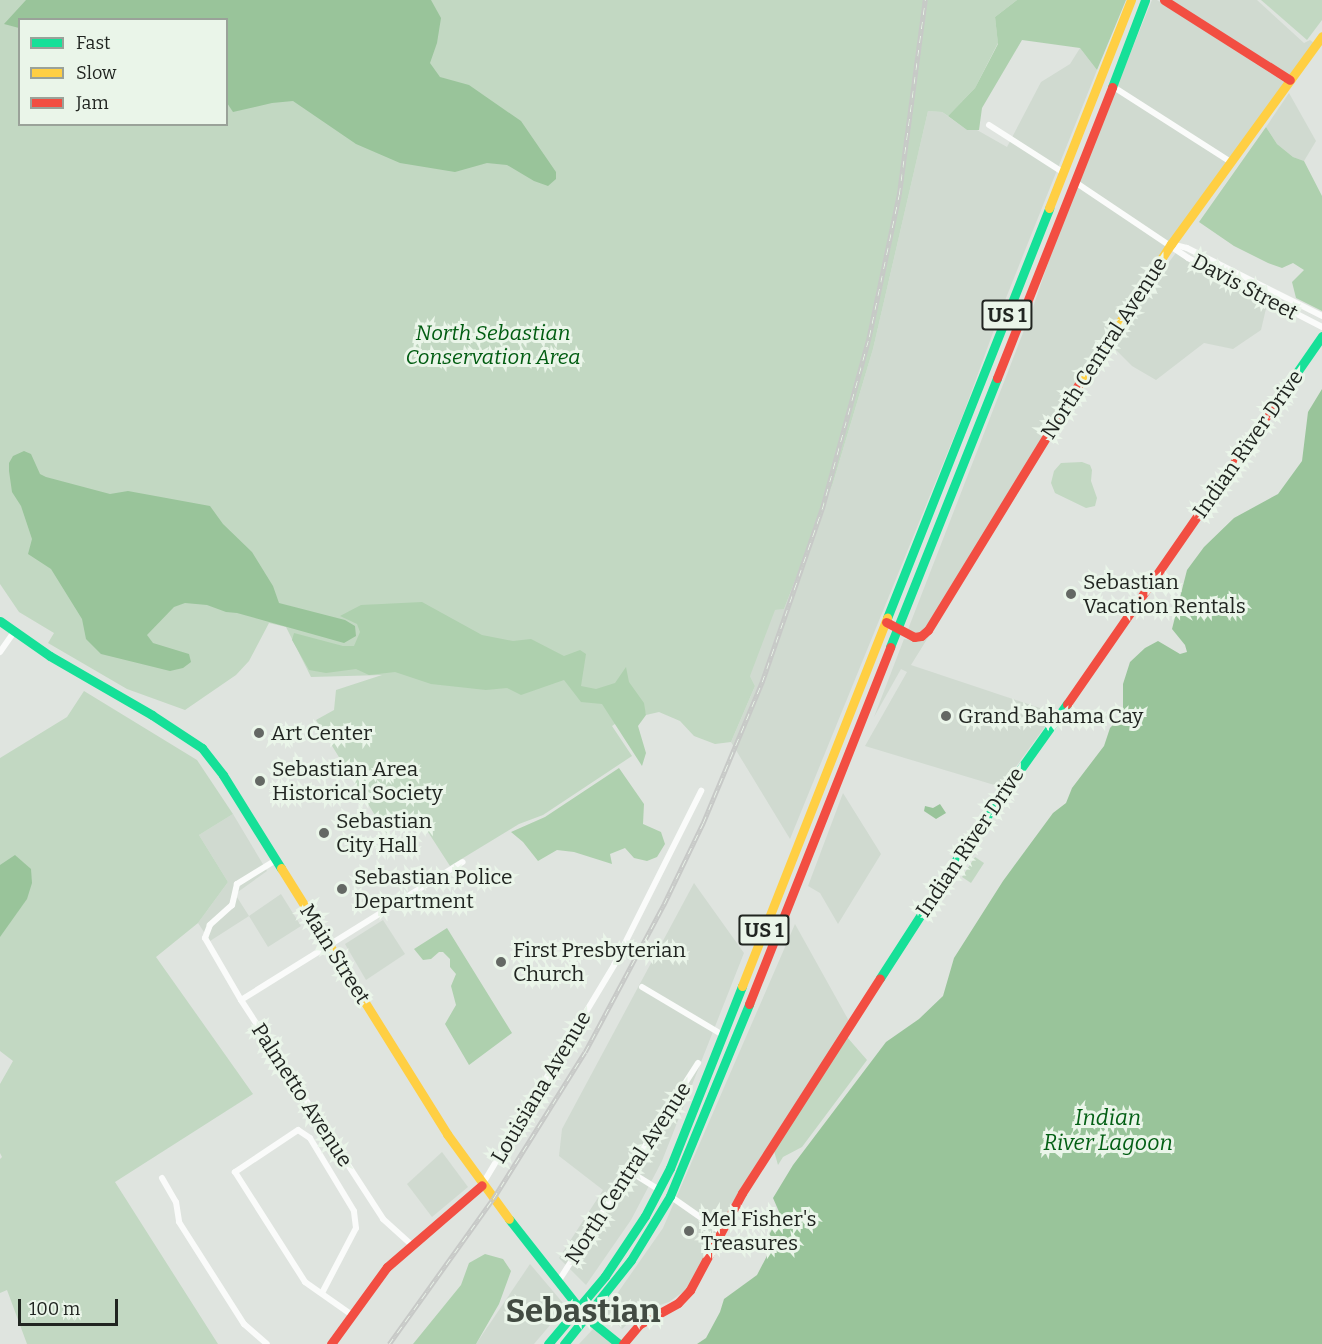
<!DOCTYPE html>
<html>
<head>
<meta charset="utf-8">
<style>
  body { margin:0 }
  #map { position:relative; width:1322px; height:1344px; overflow:hidden; background:#dfe4df; font-family:Bitter,serif }
  div>[style] { position:absolute }
  [style*='--x'] { left:calc(var(--x)*1px); top:calc(var(--y)*1px); width:calc(var(--w)*1px); rotate:calc(var(--a)*1deg) }
  .built>* { inset:0; background:#d0dad0 }
  .green>* { inset:0; background:#c2d8c2 }
  .forest>* { inset:0; background:#aed0ae }
  .water>* { inset:0; background:#99c49a }
  .street>* { height:6px; margin:-3px; padding:0 3px; transform-origin:3px; border-radius:3px; background:#fafbfa }
  .fast>* { height:9px; margin:-4.5px; padding:0 4.5px; transform-origin:4.5px; border-radius:4.5px; background:#16e098 }
  .slow>* { height:9px; margin:-4.5px; padding:0 4.5px; transform-origin:4.5px; border-radius:4.5px; background:#ffcf43 }
  .jam>* { height:9px; margin:-4.5px; padding:0 4.5px; transform-origin:4.5px; border-radius:4.5px; background:#f24e42 }
  .rail>* { height:4.5px; margin-top:-2.25px; transform-origin:0; background:repeating-linear-gradient(90deg,#eaf5e9 0 7px,#c7c9c7 0 14px); box-sizing:border-box; border-block:2px solid #c7c9c7 }
  .dots>* { width:16px; height:16px; translate:-50% -50%; box-sizing:border-box; border:3px solid #eaf5e9; border-radius:50% }
  span { translate:-50% -50%; white-space:nowrap; text-align:center; line-height:1.15; -webkit-text-stroke:6px #eaf5e9; paint-order:stroke }
  .shield-label span { padding:2px 4px; background:#eaf5e9; border:2px solid; border-radius:4px; -webkit-text-stroke-width:0 }
  .shield-label { font-size:20px; color:#212521; font-weight:700 }
  .street-label { font-size:21px; color:#212521 }
  .park-label { font-size:21px; color:#005c11; font-style:italic }
  .poi-label { font-size:21px; color:#212521 }
  .left { translate:0 -50%; text-align:left }
  .water-label { font-size:22px; color:#035f14; font-style:italic }
  .town-label { font-size:33px; color:#424b42; font-weight:700 }
  .legend { position:absolute; left:18px; top:18px; width:210px; height:108px; box-sizing:border-box; background:#eaf5e9; border:2px solid #9aa299; margin:0; padding:8px 10px; list-style:none; font-size:18px; color:#212521 }
  .legend li { display:flex; align-items:center; gap:12px; height:30px }
  .legend b { width:30px; border:2px solid #9aa299 }
  .scale { position:absolute; left:18px; top:1299px; width:100px; height:27px; box-sizing:border-box; border:3px solid #212521; border-top:0; padding-left:8px; font-size:18px; line-height:21px; white-space:nowrap; color:#212521; -webkit-text-stroke:4px #eaf5e9; paint-order:stroke }
</style>
</head>
<body>
<div id="map">
  <div class="built">
    <div style="clip-path:polygon(1152px 0,1157px 0,1287px 84px,1168px 251px,925px 628px,919px 633px,907px 632px,1033px 307px,1066px 211px)"></div>
    <div style="clip-path:polygon(1171px 0,1257px 0,1304px 43px,1310px 40px,1314px 43px,1291px 77px)"></div>
    <div style="clip-path:polygon(1080px 48px,1097px 70px,1002px 308px,964px 412px,790px 839px,731px 742px,755px 686px,749px 674px,768px 610px,784px 609px,833px 483px,873px 349px,928px 111px,942px 112px,967px 130px,977px 130px,1007px 147px,1041px 82px,1070px 64px)"></div>
    <div style="clip-path:polygon(1289px 93px,1316px 141px,1304px 161px,1293px 157px,1277px 144px,1266px 127px)"></div>
    <div style="clip-path:polygon(1178px 250px,1268px 300px,1261px 330px,1233px 349px,1204px 343px,1156px 380px,1132px 366px,1110px 344px,911px 665px,1055px 713px,1001px 787px,865px 746px,907px 672px,901px 669px,874px 717px,904px 639px,917px 641px,1103px 351px)"></div>
    <div style="clip-path:polygon(843px 793px,881px 854px,838px 924px,820px 893px,808px 886px)"></div>
    <div style="clip-path:polygon(233px 814px,267px 871px,235px 894px,249px 916px,281px 894px,301px 926px,268px 947px,249px 916px,210px 941px,198px 923px,228px 882px,199px 835px)"></div>
    <div style="clip-path:polygon(694px 883px,744px 953px,662px 1161px,631px 1220px,586px 1285px,559px 1258px,603px 1190px,559px 1156px,562px 1129px)"></div>
    <div style="clip-path:polygon(383px 920px,405px 954px,366px 980px,345px 944px)"></div>
    <div style="clip-path:polygon(795px 924px,849px 1021px,739px 1191px,687px 1289px,669px 1302px,651px 1308px,634px 1318px,622px 1329px,605px 1311px,663px 1228px)"></div>
    <div style="clip-path:polygon(442px 1152px,468px 1187px,432px 1217px,407px 1184px)"></div>
    <div style="clip-path:polygon(530px 1264px,563px 1303px,562px 1311px,534px 1344px,476px 1344px)"></div>
    <div style="clip-path:polygon(594px 1328px,613px 1344px,579px 1344px)"></div>
  </div>
  <div class="green">
    <div style="clip-path:polygon(evenodd,0 0,1017px 0,995px 17px,998px 43px,975px 88px,948px 116px,942px 112px,928px 111px,873px 349px,833px 483px,784px 609px,775px 610px,750px 676px,755px 686px,731px 742px,715px 744px,694px 736px,680px 721px,659px 712px,646px 715px,643px 705px,612px 726px,632px 756px,543px 815px,519px 824px,450px 866px,419px 818px,413px 816px,386px 833px,316px 720px,334px 710px,336px 690px,382px 675px,311px 677px,286px 627px,269px 623px,249px 661px,236px 675px,185px 710px,127px 689px,48px 643px,54px 633px,19px 612px,0 584px,0 0,20px 20px,226px 20px,226px 124px,20px 124px,20px 20px)"></div>
    <div style="clip-path:polygon(1261px 0,1322px 0,1322px 20px,1307px 40px)"></div>
    <div style="clip-path:polygon(1061px 463px,1082px 462px,1090px 465px,1092px 470px,1091px 481px,1097px 498px,1095px 506px,1086px 508px,1055px 493px,1051px 483px,1054px 471px)"></div>
    <div style="clip-path:polygon(84px 691px,197px 760px,233px 814px,199px 835px,228px 882px,198px 923px,156px 957px,253px 1094px,115px 1182px,218px 1344px,27px 1344px,7px 1290px,0 1293px,0 1159px,2px 1157px,0 1153px,0 1084px,13px 1061px,0 1051px,0 758px,67px 717px)"></div>
    <div style="clip-path:polygon(975px 857px,984px 863px,971px 883px,962px 877px)"></div>
    <div style="clip-path:polygon(847px 1037px,867px 1060px,802px 1147px,783px 1157px,778px 1165px,774px 1151px)"></div>
  </div>
  <div class="forest">
    <div style="clip-path:polygon(1017px 0,1126px 0,1097px 70px,1080px 48px,1022px 40px,982px 108px,979px 130px,967px 130px,948px 116px,975px 88px,998px 44px,995px 17px)"></div>
    <div style="clip-path:polygon(1266px 127px,1277px 144px,1293px 157px,1304px 161px,1322px 196px,1322px 311px,1296px 298px,1292px 282px,1304px 270px,1293px 263px,1282px 268px,1268px 263px,1234px 246px,1199px 222px)"></div>
    <div style="clip-path:polygon(422px 602px,482px 635px,513px 641px,531px 639px,564px 656px,580px 650px,586px 654px,581px 686px,596px 689px,615px 683px,626px 667px,629px 682px,644px 703px,646px 715px,638px 726px,646px 753px,642px 766px,602px 704px,581px 702px,564px 680px,521px 695px,507px 688px,486px 690px,431px 684px,395px 672px,369px 675px,356px 669px,326px 673px,309px 670px,292px 640px,294px 633px,343px 646px,354px 646px,360px 632px,357px 624px,340px 616px,361px 605px)"></div>
    <div style="clip-path:polygon(619px 768px,644px 804px,643px 824px,661px 832px,665px 844px,657px 857px,647px 861px,634px 858px,625px 848px,610px 854px,612px 864px,574px 852px,557px 850px,538px 861px,523px 842px,511px 832px,545px 817px)"></div>
    <div style="clip-path:polygon(447px 928px,512px 1033px,469px 1065px,445px 1024px,456px 1005px,451px 986px,456px 974px,450px 967px,450px 959px,443px 952px,439px 952px,431px 959px,423px 960px,414px 949px)"></div>
    <div style="clip-path:polygon(485px 1254px,503px 1259px,511px 1271px,499px 1304px,476px 1344px,413px 1344px,461px 1285px,469px 1263px)"></div>
  </div>
  <div class="water">
    <div style="clip-path:polygon(26px 0,431px 0,441px 18px,437px 43px,430px 63px,440px 77px,469px 85px,521px 121px,556px 172px,556px 179px,548px 186px,534px 181px,507px 165px,487px 163px,455px 172px,400px 163px,356px 144px,293px 101px,272px 103px,233px 112px,227px 103px,226px 20px,20px 20px,19px 28px,4px 24px)"></div>
    <div style="clip-path:polygon(1322px 389px,1322px 1344px,697px 1344px,706px 1338px,720px 1312px,724px 1299px,757px 1275px,770px 1250px,769px 1235px,780px 1214px,773px 1198px,793px 1165px,886px 1042px,919px 1019px,943px 996px,954px 958px,1003px 881px,1053px 813px,1066px 803px,1072px 788px,1104px 746px,1110px 728px,1123px 714px,1123px 684px,1130px 662px,1145px 648px,1158px 641px,1180px 654px,1187px 652px,1185px 645px,1172px 629px,1187px 570px,1204px 547px,1234px 518px,1278px 494px,1302px 461px,1308px 412px)"></div>
    <div style="clip-path:polygon(24px 451px,31px 454px,40px 474px,46px 477px,110px 494px,128px 491px,210px 506px,223px 524px,252px 552px,273px 586px,279px 603px,345px 620px,355px 626px,356px 636px,344px 643px,237px 613px,226px 612px,207px 605px,185px 603px,174px 607px,147px 635px,153px 643px,189px 654px,191px 662px,183px 668px,170px 671px,101px 654px,86px 639px,82px 619px,51px 569px,28px 554px,32px 539px,21px 506px,12px 492px,9px 471px,9px 463px,13px 456px)"></div>
    <div style="clip-path:polygon(940px 804px,946px 813px,936px 819px,924px 811px,925px 806px,933px 808px)"></div>
    <div style="clip-path:polygon(15px 855px,31px 869px,32px 883px,27px 899px,0 937px,0 865px)"></div>
  </div>
  <div class="street">
    <div style="--x:1112;--y:86;--w:141;--a:32.6"></div>
    <div style="--x:989;--y:125;--w:89;--a:32.6"></div>
    <div style="--x:1075;--y:182;--w:136;--a:33.9"></div>
    <div style="--x:1188;--y:258;--w:151;--a:27.2"></div>
    <div style="--x:1171;--y:244;--w:16;--a:14"></div>
    <div style="--x:1187;--y:248;--w:151;--a:26.7"></div>
    <div style="--x:0;--y:652;--w:24;--a:-55"></div>
    <div style="--x:276;--y:860;--w:46;--a:148.4"></div>
    <div style="--x:237;--y:884;--w:22;--a:103"></div>
    <div style="--x:232;--y:905;--w:30;--a:138"></div>
    <div style="--x:210;--y:925;--w:14;--a:111"></div>
    <div style="--x:205;--y:938;--w:72;--a:59.9"></div>
    <div style="--x:241;--y:1000;--w:261;--a:57"></div>
    <div style="--x:383;--y:1219;--w:38;--a:42"></div>
    <div style="--x:642;--y:987;--w:94;--a:30.7"></div>
    <div style="--x:241;--y:1000;--w:261;--a:-31.9"></div>
    <div style="--x:629;--y:1171;--w:36;--a:32"></div>
    <div style="--x:162;--y:1178;--w:28;--a:60"></div>
    <div style="--x:176;--y:1202;--w:20;--a:81"></div>
    <div style="--x:179;--y:1222;--w:121;--a:57.5"></div>
    <div style="--x:244;--y:1324;--w:30;--a:41"></div>
    <div style="--x:482;--y:1185;--w:257;--a:-59"></div>
    <div style="--x:614;--y:965;--w:195;--a:-63.4"></div>
    <div style="--x:670;--y:1196;--w:61;--a:35"></div>
    <div style="--x:558;--y:1282;--w:260;--a:-57.4"></div>
    <div style="--x:322;--y:1293;--w:73;--a:-62.4"></div>
    <div style="--x:356;--y:1228;--w:17;--a:-97"></div>
    <div style="--x:354;--y:1211;--w:85;--a:-121.1"></div>
    <div style="--x:310;--y:1138;--w:14;--a:-146"></div>
    <div style="--x:298;--y:1130;--w:76;--a:146.3"></div>
    <div style="--x:235;--y:1172;--w:130;--a:57.5"></div>
    <div style="--x:305;--y:1282;--w:57;--a:35.1"></div>
  </div>
  <div class="fast">
    <div style="--x:1112;--y:87;--w:93;--a:-69.2"></div>
    <div style="--x:1277;--y:401;--w:79;--a:-55.3"></div>
    <div style="--x:887;--y:618;--w:441;--a:-68.4"></div>
    <div style="--x:0;--y:621;--w:61;--a:35"></div>
    <div style="--x:50;--y:656;--w:118;--a:30"></div>
    <div style="--x:152;--y:715;--w:60;--a:33.4"></div>
    <div style="--x:202;--y:748;--w:34;--a:52"></div>
    <div style="--x:223;--y:775;--w:110;--a:58.1"></div>
    <div style="--x:890;--y:647;--w:289;--a:-68.3"></div>
    <div style="--x:880;--y:978;--w:151;--a:-57.2"></div>
    <div style="--x:962;--y:851;--w:181;--a:-54.5"></div>
    <div style="--x:509;--y:1219;--w:126;--a:51.8"></div>
    <div style="--x:587;--y:1318;--w:41;--a:39.1"></div>
    <div style="--x:548;--y:1344;--w:89;--a:-50"></div>
    <div style="--x:605;--y:1276;--w:72;--a:-56.3"></div>
    <div style="--x:645;--y:1216;--w:54;--a:-62.5"></div>
    <div style="--x:670;--y:1168;--w:196;--a:-68.4"></div>
    <div style="--x:564;--y:1344;--w:107;--a:-51.4"></div>
    <div style="--x:631;--y:1260;--w:75;--a:-58.6"></div>
    <div style="--x:670;--y:1196;--w:208;--a:-67.6"></div>
  </div>
  <div class="slow">
    <div style="--x:1049;--y:208;--w:224;--a:-68.5"></div>
    <div style="--x:1079;--y:384;--w:168;--a:-56.7"></div>
    <div style="--x:1171;--y:244;--w:257;--a:-54"></div>
    <div style="--x:281;--y:868;--w:314;--a:58"></div>
    <div style="--x:447;--y:1134;--w:105;--a:53.9"></div>
    <div style="--x:742;--y:986;--w:396;--a:-68.5"></div>
  </div>
  <div class="jam">
    <div style="--x:1164;--y:0;--w:149;--a:32.4"></div>
    <div style="--x:997;--y:378;--w:313;--a:-68.4"></div>
    <div style="--x:886;--y:622;--w:32;--a:28"></div>
    <div style="--x:914;--y:637;--w:7;--a:-8"></div>
    <div style="--x:921;--y:636;--w:9;--a:-41"></div>
    <div style="--x:928;--y:630;--w:289;--a:-58.5"></div>
    <div style="--x:1067;--y:704;--w:369;--a:-55.3"></div>
    <div style="--x:749;--y:1004;--w:384;--a:-68.4"></div>
    <div style="--x:331;--y:1344;--w:95;--a:-54"></div>
    <div style="--x:387;--y:1267;--w:125;--a:-40.8"></div>
    <div style="--x:623;--y:1344;--w:26;--a:-50"></div>
    <div style="--x:640;--y:1324;--w:43;--a:-28.9"></div>
    <div style="--x:678;--y:1303;--w:18;--a:-47"></div>
    <div style="--x:690;--y:1290;--w:110;--a:-61.8"></div>
    <div style="--x:742;--y:1193;--w:255;--a:-57.3"></div>
  </div>
  <div class="rail">
    <div style="--x:389;--y:1344;--w:178;--a:-54.4"></div>
    <div style="--x:493;--y:1199;--w:173;--a:-58"></div>
    <div style="--x:585;--y:1052;--w:168;--a:-61.9"></div>
    <div style="--x:664;--y:904;--w:90;--a:-64.3"></div>
    <div style="--x:703;--y:823;--w:153;--a:-67.3"></div>
    <div style="--x:762;--y:682;--w:183;--a:-70.9"></div>
    <div style="--x:822;--y:509;--w:178;--a:-74.7"></div>
    <div style="--x:869;--y:337;--w:145;--a:-78.1"></div>
    <div style="--x:899;--y:195;--w:197;--a:-82.4"></div>
  </div>
  <div class="dots">
    <div style="left:1071px;top:594px;background:#646864"></div>
    <div style="left:946px;top:716px;background:#646864"></div>
    <div style="left:259px;top:733px;background:#646864"></div>
    <div style="left:260px;top:781px;background:#646864"></div>
    <div style="left:324px;top:833px;background:#646864"></div>
    <div style="left:342px;top:889px;background:#646864"></div>
    <div style="left:501px;top:962px;background:#646864"></div>
    <div style="left:689px;top:1231px;background:#646864"></div>
  </div>
  <div class="shield-label">
    <span style="left:1007px;top:315px">US 1</span>
    <span style="left:764px;top:930px">US 1</span>
  </div>
  <div class="street-label">
    <span style="left:1245px;top:287px;rotate:28deg">Davis Street</span>
    <span style="left:1104px;top:348px;rotate:-57deg">North Central Avenue</span>
    <span style="left:1248px;top:444px;rotate:-55deg">Indian River Drive</span>
    <span style="left:970px;top:842px;rotate:-56deg">Indian River Drive</span>
    <span style="left:335px;top:954px;rotate:58deg">Main Street</span>
    <span style="left:541px;top:1087px;rotate:-59deg">Louisiana Avenue</span>
    <span style="left:302px;top:1095px;rotate:57deg">Palmetto Avenue</span>
    <span style="left:628px;top:1173px;rotate:-57deg">North Central Avenue</span>
  </div>
  <div class="park-label">
    <span style="left:493px;top:345px">North Sebastian<br>Conservation Area</span>
  </div>
  <div class="poi-label">
    <span class="left" style="left:1083px;top:594px">Sebastian<br>Vacation Rentals</span>
    <span class="left" style="left:958px;top:716px">Grand Bahama Cay</span>
    <span class="left" style="left:271px;top:733px">Art Center</span>
    <span class="left" style="left:272px;top:781px">Sebastian Area<br>Historical Society</span>
    <span class="left" style="left:336px;top:833px">Sebastian<br>City Hall</span>
    <span class="left" style="left:354px;top:889px">Sebastian Police<br>Department</span>
    <span class="left" style="left:513px;top:962px">First Presbyterian<br>Church</span>
    <span class="left" style="left:701px;top:1231px">Mel Fisher's<br>Treasures</span>
  </div>
  <div class="water-label">
    <span style="left:1108px;top:1130px">Indian<br>River Lagoon</span>
  </div>
  <div class="town-label">
    <span style="left:583px;top:1312px">Sebastian</span>
  </div>
  <ul class="legend">
  <li><b style="height:8px;background:#16e098"></b>Fast</li>
  <li><b style="height:8px;background:#ffcf43"></b>Slow</li>
  <li><b style="height:8px;background:#f24e42"></b>Jam</li>
  </ul>
  <div class="scale">100 m</div>
</div>
</body>
</html>
